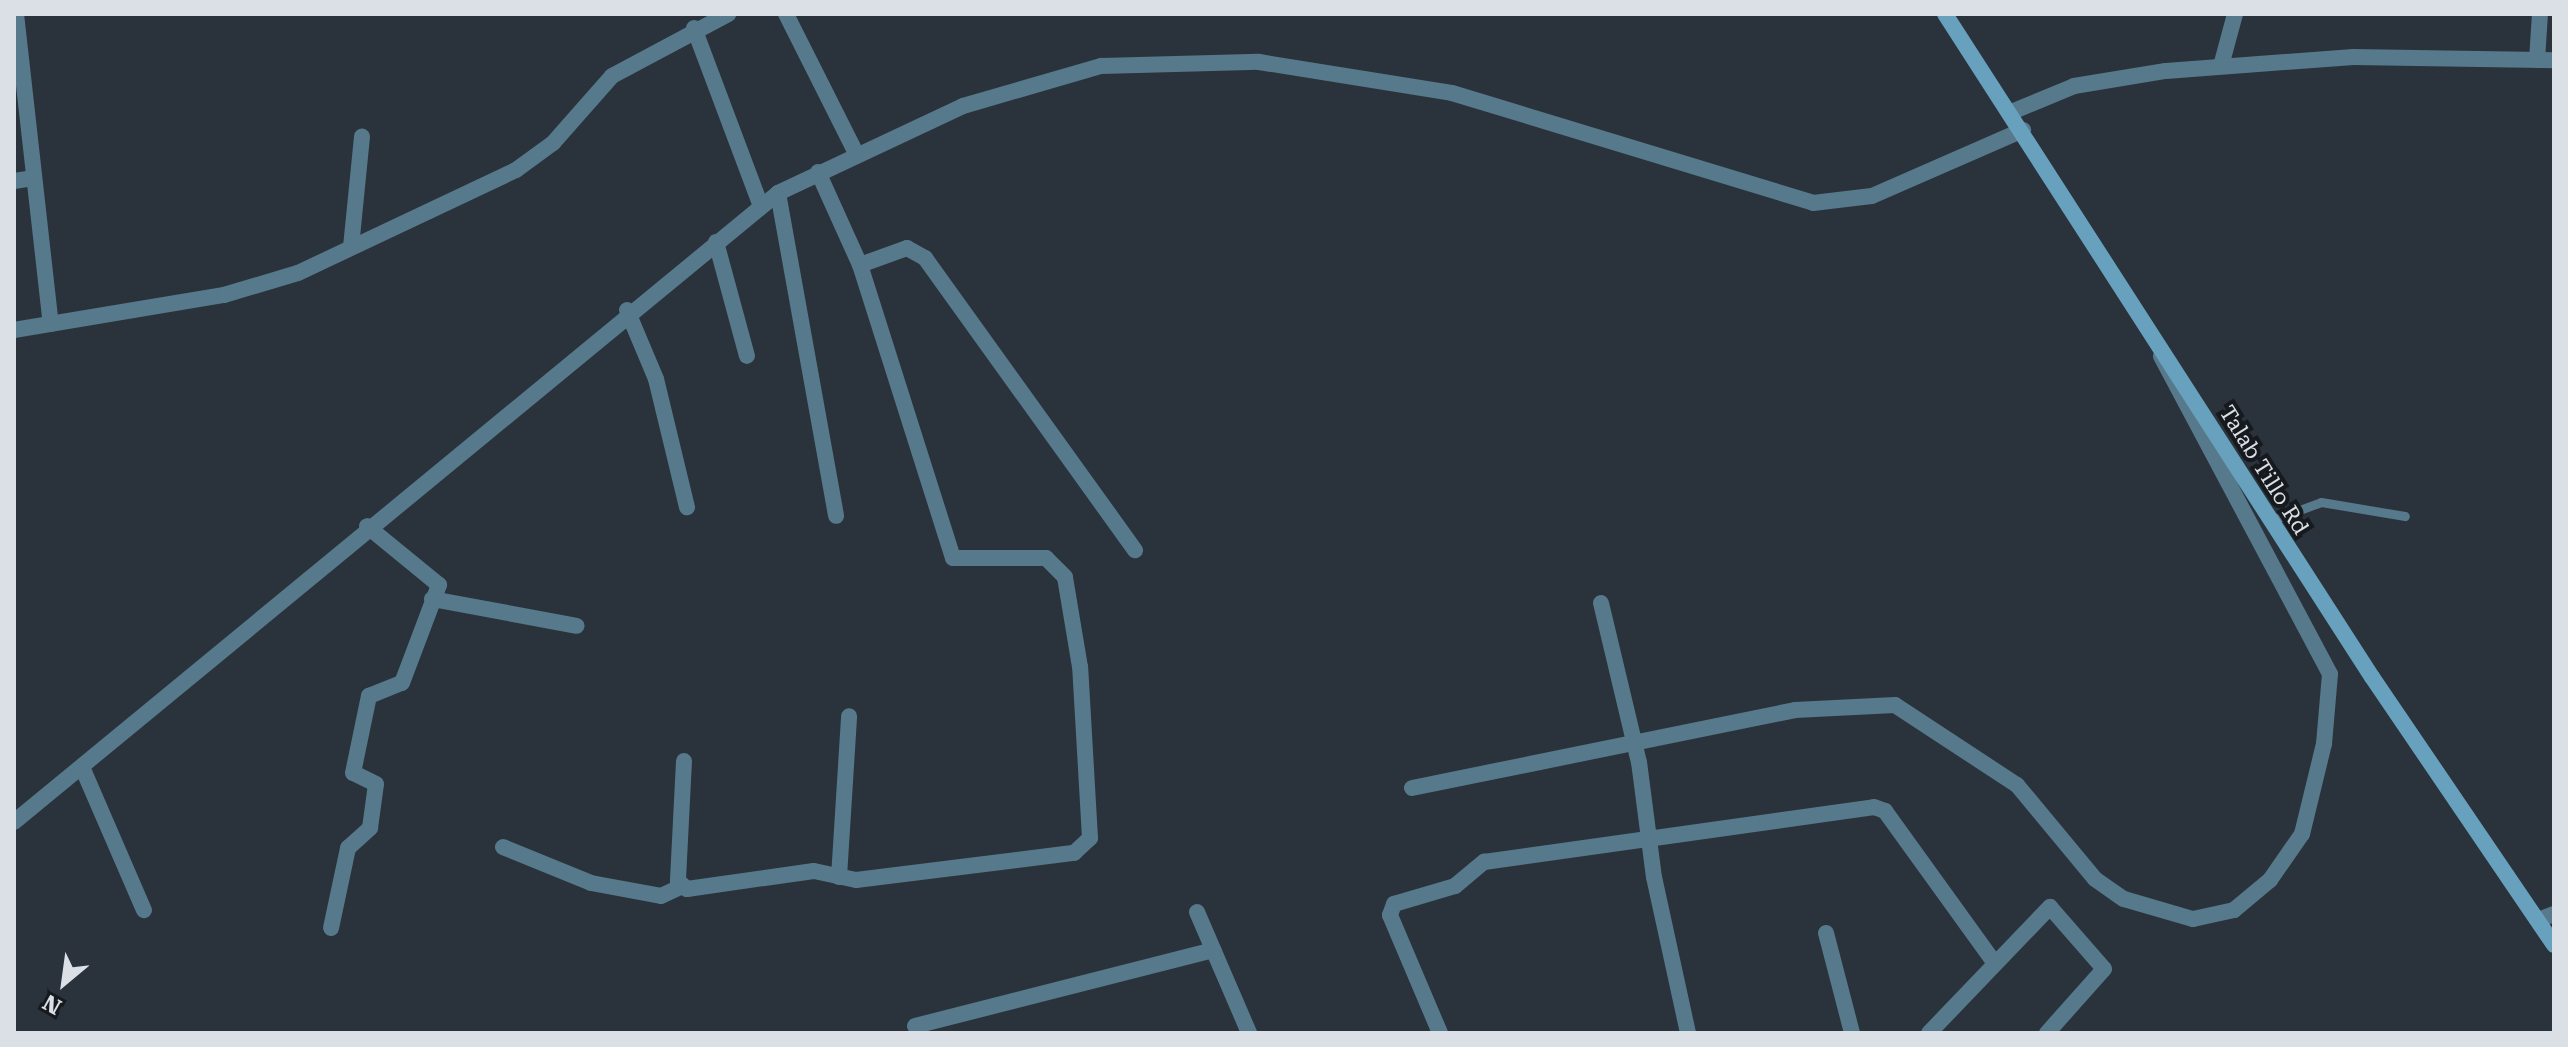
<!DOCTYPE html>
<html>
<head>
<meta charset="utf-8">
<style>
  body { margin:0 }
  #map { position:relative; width:2568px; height:1047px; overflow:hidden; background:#2a323b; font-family:"Roboto Serif",serif }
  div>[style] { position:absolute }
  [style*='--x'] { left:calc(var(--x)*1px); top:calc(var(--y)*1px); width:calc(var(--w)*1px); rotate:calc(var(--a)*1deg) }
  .service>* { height:9px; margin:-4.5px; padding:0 4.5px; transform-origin:4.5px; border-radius:4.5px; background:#56798b }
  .minor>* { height:16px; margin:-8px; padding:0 8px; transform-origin:8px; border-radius:8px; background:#56798b }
  .secondary>* { height:16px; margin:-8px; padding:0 8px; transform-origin:8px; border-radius:8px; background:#67a1be }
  span { translate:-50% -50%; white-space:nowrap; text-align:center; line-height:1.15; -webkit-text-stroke:8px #161a1e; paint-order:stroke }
  .street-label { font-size:22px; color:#dbe0e6 }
  .frame { position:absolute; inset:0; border:16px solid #dbe0e6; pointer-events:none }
  .north { position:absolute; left:24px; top:943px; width:80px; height:80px; -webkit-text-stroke:6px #161a1e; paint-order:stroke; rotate:209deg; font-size:22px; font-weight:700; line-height:32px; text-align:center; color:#dbe0e6 }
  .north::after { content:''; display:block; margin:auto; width:28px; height:36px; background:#dbe0e6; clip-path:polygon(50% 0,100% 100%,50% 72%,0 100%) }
</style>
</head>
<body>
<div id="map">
  <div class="service">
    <div style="--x:2270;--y:521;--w:54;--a:-20.4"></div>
    <div style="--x:2321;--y:502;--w:85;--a:9.5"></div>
  </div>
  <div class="minor">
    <div style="--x:16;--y:14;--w:312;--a:83.6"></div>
    <div style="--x:786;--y:14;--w:153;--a:63.3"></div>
    <div style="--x:694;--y:28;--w:190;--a:69.4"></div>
    <div style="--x:2537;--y:60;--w:46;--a:-86.3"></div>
    <div style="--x:2221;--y:66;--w:54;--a:-74.9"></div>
    <div style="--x:2014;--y:111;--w:65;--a:-22.6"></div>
    <div style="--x:2074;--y:86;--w:93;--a:-9.3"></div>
    <div style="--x:2166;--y:71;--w:188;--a:-4.3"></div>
    <div style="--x:2353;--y:57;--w:201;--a:0.9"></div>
    <div style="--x:14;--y:181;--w:19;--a:-9"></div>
    <div style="--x:778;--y:193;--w:328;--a:79.8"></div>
    <div style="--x:716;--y:242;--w:118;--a:74.8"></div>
    <div style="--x:351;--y:247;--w:111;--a:-84.3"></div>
    <div style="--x:860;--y:265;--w:50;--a:-19.9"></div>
    <div style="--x:907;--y:248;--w:21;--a:29"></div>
    <div style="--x:925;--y:258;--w:360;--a:54.3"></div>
    <div style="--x:627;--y:310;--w:75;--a:67.2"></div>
    <div style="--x:656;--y:379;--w:132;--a:76.4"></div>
    <div style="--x:14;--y:330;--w:213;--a:-9.5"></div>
    <div style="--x:224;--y:295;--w:77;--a:-16.6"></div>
    <div style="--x:298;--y:273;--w:241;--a:-25.3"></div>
    <div style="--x:516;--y:170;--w:46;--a:-36.1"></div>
    <div style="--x:553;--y:143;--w:89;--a:-48.6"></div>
    <div style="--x:612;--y:76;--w:132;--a:-28.1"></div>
    <div style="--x:432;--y:599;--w:147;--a:10.5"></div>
    <div style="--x:1601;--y:603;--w:163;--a:76.6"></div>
    <div style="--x:1639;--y:762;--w:116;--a:82.6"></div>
    <div style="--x:1654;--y:877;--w:160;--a:77.7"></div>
    <div style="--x:684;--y:761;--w:120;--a:92.9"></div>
    <div style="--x:678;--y:881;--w:12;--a:42"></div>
    <div style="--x:687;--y:889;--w:128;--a:-8.1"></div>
    <div style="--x:814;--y:871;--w:43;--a:12.1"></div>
    <div style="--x:856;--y:880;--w:220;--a:-7.1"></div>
    <div style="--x:1074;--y:853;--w:22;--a:-43"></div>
    <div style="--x:1090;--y:838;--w:171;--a:-93.3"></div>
    <div style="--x:1080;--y:667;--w:91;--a:-99.5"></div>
    <div style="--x:1065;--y:577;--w:27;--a:-135"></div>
    <div style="--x:1046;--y:558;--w:93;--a:180"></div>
    <div style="--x:953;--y:558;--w:307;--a:-107.6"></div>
    <div style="--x:860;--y:265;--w:102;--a:-114.3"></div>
    <div style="--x:82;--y:767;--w:156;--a:66.6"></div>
    <div style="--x:1412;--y:788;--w:391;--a:-11.5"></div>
    <div style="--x:1795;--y:710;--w:100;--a:-2.9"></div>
    <div style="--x:1895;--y:705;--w:146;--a:33.3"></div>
    <div style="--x:2017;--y:785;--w:122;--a:50.3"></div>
    <div style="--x:2095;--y:879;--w:35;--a:35"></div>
    <div style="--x:2124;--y:899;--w:72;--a:16.2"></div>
    <div style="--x:2193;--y:919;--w:42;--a:-12.4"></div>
    <div style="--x:2234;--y:910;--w:47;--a:-39.8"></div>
    <div style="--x:2270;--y:880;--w:56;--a:-55.2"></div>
    <div style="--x:2302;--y:834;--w:93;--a:-76.3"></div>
    <div style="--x:2324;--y:744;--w:70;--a:-85.1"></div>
    <div style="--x:2330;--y:674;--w:360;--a:-118"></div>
    <div style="--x:14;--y:822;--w:990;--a:-39.46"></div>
    <div style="--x:778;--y:193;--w:204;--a:-25.2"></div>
    <div style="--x:963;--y:106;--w:144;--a:-16.2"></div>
    <div style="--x:1101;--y:66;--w:158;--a:-1.5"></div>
    <div style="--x:1259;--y:62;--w:195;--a:9.1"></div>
    <div style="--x:1452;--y:93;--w:377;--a:16.9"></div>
    <div style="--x:1813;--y:203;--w:59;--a:-6.8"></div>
    <div style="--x:1872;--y:196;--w:165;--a:-23.6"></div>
    <div style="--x:503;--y:847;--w:95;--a:22.2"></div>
    <div style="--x:591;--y:883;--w:71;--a:10.5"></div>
    <div style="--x:661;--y:896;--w:23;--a:-25"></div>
    <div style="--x:839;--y:877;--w:161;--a:-86.4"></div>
    <div style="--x:1197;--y:912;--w:132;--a:66.7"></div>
    <div style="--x:2538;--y:920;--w:17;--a:-21"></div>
    <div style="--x:331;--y:928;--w:82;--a:-78"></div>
    <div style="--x:348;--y:848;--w:30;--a:-42"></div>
    <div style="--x:370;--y:828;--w:44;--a:-82.2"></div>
    <div style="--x:376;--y:784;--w:25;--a:-154"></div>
    <div style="--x:353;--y:773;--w:79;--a:-78.3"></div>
    <div style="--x:369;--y:696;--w:35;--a:-22"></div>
    <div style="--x:402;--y:683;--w:105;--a:-69.3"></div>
    <div style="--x:439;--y:585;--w:93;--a:-140.7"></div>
    <div style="--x:1826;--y:933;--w:103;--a:75.4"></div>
    <div style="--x:915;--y:1026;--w:308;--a:-14.3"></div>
    <div style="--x:1440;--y:1033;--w:128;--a:-113"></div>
    <div style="--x:1390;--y:915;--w:12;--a:-70"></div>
    <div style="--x:1394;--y:904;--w:64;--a:-16.4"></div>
    <div style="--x:1455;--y:886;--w:38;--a:-40"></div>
    <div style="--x:1484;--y:862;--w:394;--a:-8"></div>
    <div style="--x:1874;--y:807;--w:12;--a:20"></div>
    <div style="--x:1885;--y:811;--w:186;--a:54.2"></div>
    <div style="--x:1929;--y:1033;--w:175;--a:-46.2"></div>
    <div style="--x:2050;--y:907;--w:82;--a:48.9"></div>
    <div style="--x:2104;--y:969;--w:86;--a:131.7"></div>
  </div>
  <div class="secondary">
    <div style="--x:1945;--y:14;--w:789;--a:57.22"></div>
    <div style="--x:2372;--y:677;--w:324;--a:55.8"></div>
  </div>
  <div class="street-label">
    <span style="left:2264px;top:470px;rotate:58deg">Talab Tillo Rd</span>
  </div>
  <div class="frame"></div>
  <div class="north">N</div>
</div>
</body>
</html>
